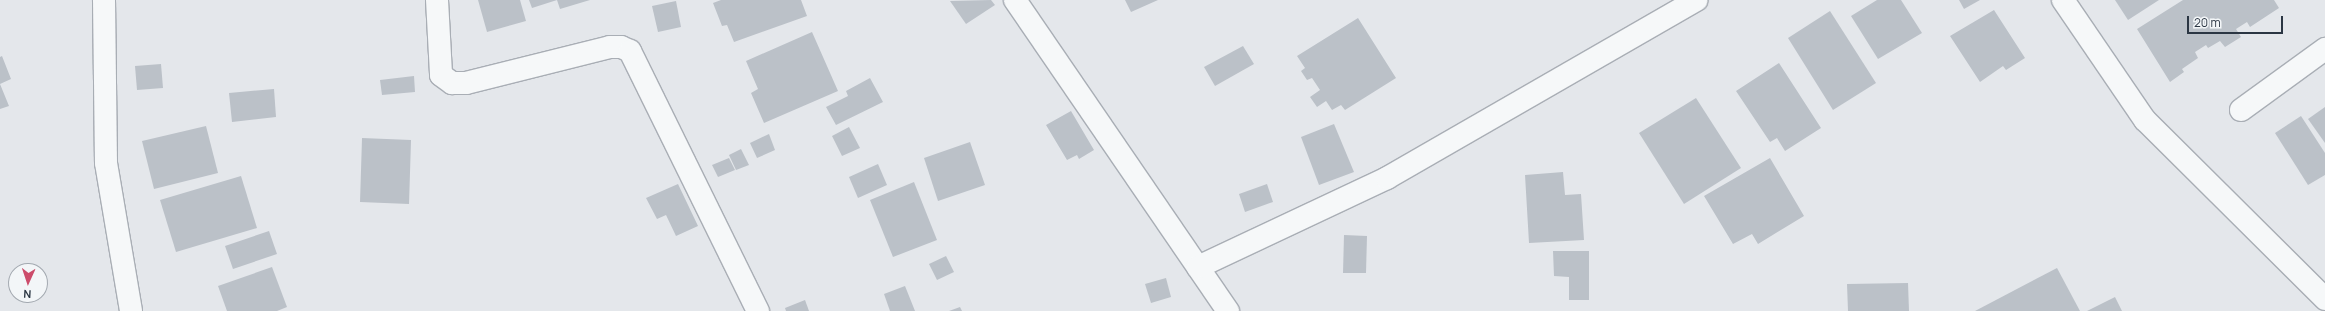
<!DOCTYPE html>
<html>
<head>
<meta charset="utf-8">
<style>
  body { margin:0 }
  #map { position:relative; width:2325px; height:311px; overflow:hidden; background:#e4e7eb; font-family:Manrope,sans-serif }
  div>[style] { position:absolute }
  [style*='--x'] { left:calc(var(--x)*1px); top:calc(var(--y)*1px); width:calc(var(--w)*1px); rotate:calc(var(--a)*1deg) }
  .building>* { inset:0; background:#bbc1c8 }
  .roads { filter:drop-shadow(1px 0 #a9aeb5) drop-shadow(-1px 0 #a9aeb5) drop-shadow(0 1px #a9aeb5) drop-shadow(0 -1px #a9aeb5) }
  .street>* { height:22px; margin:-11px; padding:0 11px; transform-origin:11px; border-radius:11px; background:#f6f8f9 }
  span { translate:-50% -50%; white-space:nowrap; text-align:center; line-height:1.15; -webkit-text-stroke:3.5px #f3f6f8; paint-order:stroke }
  .north { position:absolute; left:8px; top:263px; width:40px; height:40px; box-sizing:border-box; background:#f3f6f8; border:1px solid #a3a9b0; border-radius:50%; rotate:183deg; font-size:11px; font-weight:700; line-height:16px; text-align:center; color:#2b3643 }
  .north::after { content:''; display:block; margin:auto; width:14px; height:18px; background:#cc4c6b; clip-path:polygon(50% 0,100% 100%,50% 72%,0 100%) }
  .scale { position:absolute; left:2187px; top:16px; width:96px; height:18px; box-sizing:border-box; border:2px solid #2b3643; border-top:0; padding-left:5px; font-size:12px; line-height:14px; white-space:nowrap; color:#2b3643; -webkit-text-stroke:3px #f3f6f8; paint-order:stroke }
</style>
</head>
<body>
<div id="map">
  <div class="building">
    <div style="clip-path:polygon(478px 0,520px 0,526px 21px,487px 32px)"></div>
    <div style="clip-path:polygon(529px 0,557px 0,532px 8px)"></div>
    <div style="clip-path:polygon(557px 0,590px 0,560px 9px)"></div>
    <div style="clip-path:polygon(721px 0,801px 0,807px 16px,734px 42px,727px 25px,722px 26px,713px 3px)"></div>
    <div style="clip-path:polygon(991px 0,995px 5px,966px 24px,950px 1px)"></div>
    <div style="clip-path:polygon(1125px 0,1158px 0,1131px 12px)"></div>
    <div style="clip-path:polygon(1877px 0,1901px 0,1922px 33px,1878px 59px,1851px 16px)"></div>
    <div style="clip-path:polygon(1959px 0,1980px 0,1964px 9px)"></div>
    <div style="clip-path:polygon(2115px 0,2159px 0,2128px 20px)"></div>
    <div style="clip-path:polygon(2183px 0,2274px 0,2279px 8px,2250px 27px,2247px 22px,2236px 29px,2241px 37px,2225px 47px,2220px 41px,2208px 48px,2206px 45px,2195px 52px,2198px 58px,2182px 69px,2184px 72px,2170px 82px,2137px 29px)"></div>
    <div style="clip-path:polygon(676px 1px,681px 27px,658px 32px,652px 6px)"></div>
    <div style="clip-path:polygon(1994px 10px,2025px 58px,2006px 70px,2003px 66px,1980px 82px,1950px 36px)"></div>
    <div style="clip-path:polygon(1830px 11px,1876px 83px,1833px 110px,1788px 38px)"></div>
    <div style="clip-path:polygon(1358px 18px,1396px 78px,1345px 110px,1341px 105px,1332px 110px,1326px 101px,1317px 107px,1310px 97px,1320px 90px,1312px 78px,1307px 80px,1301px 71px,1305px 68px,1297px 56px)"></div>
    <div style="clip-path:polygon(812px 32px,838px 91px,764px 123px,751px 93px,758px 89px,746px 61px)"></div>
    <div style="clip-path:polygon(1243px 46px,1254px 64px,1215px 86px,1204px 67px)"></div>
    <div style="clip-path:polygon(2px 56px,11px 79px,0 84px,9px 106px,0 109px,0 57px)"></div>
    <div style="clip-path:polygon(1779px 63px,1821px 128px,1785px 151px,1777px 138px,1770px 142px,1736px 91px)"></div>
    <div style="clip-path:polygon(161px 64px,163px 88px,137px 90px,135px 66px)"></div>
    <div style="clip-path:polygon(414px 76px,415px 92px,382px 95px,380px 80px)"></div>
    <div style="clip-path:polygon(870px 78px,883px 102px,836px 125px,826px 107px,848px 96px,846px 91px)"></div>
    <div style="clip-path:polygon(274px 89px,276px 117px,232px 122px,229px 93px)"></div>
    <div style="clip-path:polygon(1696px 98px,1741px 168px,1684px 204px,1639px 133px)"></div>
    <div style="clip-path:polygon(2325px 107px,2325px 143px,2308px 119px)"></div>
    <div style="clip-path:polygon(1071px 111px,1094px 150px,1079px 159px,1077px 155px,1067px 160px,1046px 125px)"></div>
    <div style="clip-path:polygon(2301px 116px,2325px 153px,2325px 175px,2308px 185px,2275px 133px)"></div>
    <div style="clip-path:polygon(1334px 124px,1354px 172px,1319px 185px,1301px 137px)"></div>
    <div style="clip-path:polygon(206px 126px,218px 173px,154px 189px,142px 141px)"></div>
    <div style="clip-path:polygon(849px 127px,860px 148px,842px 156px,832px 136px)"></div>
    <div style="clip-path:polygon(769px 134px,775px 150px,757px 158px,750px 143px)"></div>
    <div style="clip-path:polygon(362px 138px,411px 140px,409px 204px,360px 202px)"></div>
    <div style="clip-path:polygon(970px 142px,985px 185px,938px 201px,924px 158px)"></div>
    <div style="clip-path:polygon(741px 149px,749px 165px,736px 170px,729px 155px)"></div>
    <div style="clip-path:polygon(729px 158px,735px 170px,718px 177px,712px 165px)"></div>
    <div style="clip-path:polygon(1770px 158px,1804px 216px,1758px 244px,1752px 234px,1733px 244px,1704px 196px)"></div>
    <div style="clip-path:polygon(878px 164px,887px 185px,858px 198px,849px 177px)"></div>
    <div style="clip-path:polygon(1563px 172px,1565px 195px,1581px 194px,1584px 240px,1529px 243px,1525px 175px)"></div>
    <div style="clip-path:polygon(241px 176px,257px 228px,176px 252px,160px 200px)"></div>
    <div style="clip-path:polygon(914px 182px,937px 240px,893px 257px,870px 200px)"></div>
    <div style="clip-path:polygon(678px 184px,698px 226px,676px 236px,666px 215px,657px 219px,646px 198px)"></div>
    <div style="clip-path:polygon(1267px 184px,1273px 202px,1245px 212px,1239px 194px)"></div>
    <div style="clip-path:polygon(269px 231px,277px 254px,233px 269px,225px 246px)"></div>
    <div style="clip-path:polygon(1344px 235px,1367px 236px,1366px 273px,1343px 273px)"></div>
    <div style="clip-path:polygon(1553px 251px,1589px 251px,1589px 300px,1569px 300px,1569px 277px,1554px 276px)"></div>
    <div style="clip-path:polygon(946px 256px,954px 272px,937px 280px,929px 264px)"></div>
    <div style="clip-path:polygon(272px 267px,287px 307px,277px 311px,227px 311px,218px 286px)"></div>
    <div style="clip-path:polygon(2057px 268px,2080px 311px,1975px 311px)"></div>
    <div style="clip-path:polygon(1166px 278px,1171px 297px,1151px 303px,1145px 284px)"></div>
    <div style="clip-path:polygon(1908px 283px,1909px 311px,1848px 311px,1847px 284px)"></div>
    <div style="clip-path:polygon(905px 286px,915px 311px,890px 311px,884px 294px)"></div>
    <div style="clip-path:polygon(2115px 297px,2122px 311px,2087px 311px)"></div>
    <div style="clip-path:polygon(805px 300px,809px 311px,786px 311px,785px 308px)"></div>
    <div style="clip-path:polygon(960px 307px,962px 311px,949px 311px)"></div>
  </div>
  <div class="roads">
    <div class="street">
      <div style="--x:104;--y:0;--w:163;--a:89.3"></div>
      <div style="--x:106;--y:163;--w:150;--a:80.4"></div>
      <div style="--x:437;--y:0;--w:75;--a:86.9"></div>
      <div style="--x:441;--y:75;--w:14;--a:36"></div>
      <div style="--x:452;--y:83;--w:14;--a:0"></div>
      <div style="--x:466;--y:83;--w:148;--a:-14"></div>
      <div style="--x:610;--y:47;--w:11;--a:0"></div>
      <div style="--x:621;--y:47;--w:10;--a:24"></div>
      <div style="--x:630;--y:51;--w:290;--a:63.8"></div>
      <div style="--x:1015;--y:0;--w:377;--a:55.6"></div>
      <div style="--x:2063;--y:0;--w:145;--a:55.7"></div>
      <div style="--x:2145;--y:120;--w:254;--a:44.8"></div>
      <div style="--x:2241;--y:110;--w:104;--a:-36"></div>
      <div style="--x:1198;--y:267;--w:209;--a:-25.2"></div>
      <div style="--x:1387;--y:178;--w:357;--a:-29.9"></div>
    </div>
  </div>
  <div class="north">N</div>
  <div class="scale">20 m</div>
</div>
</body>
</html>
